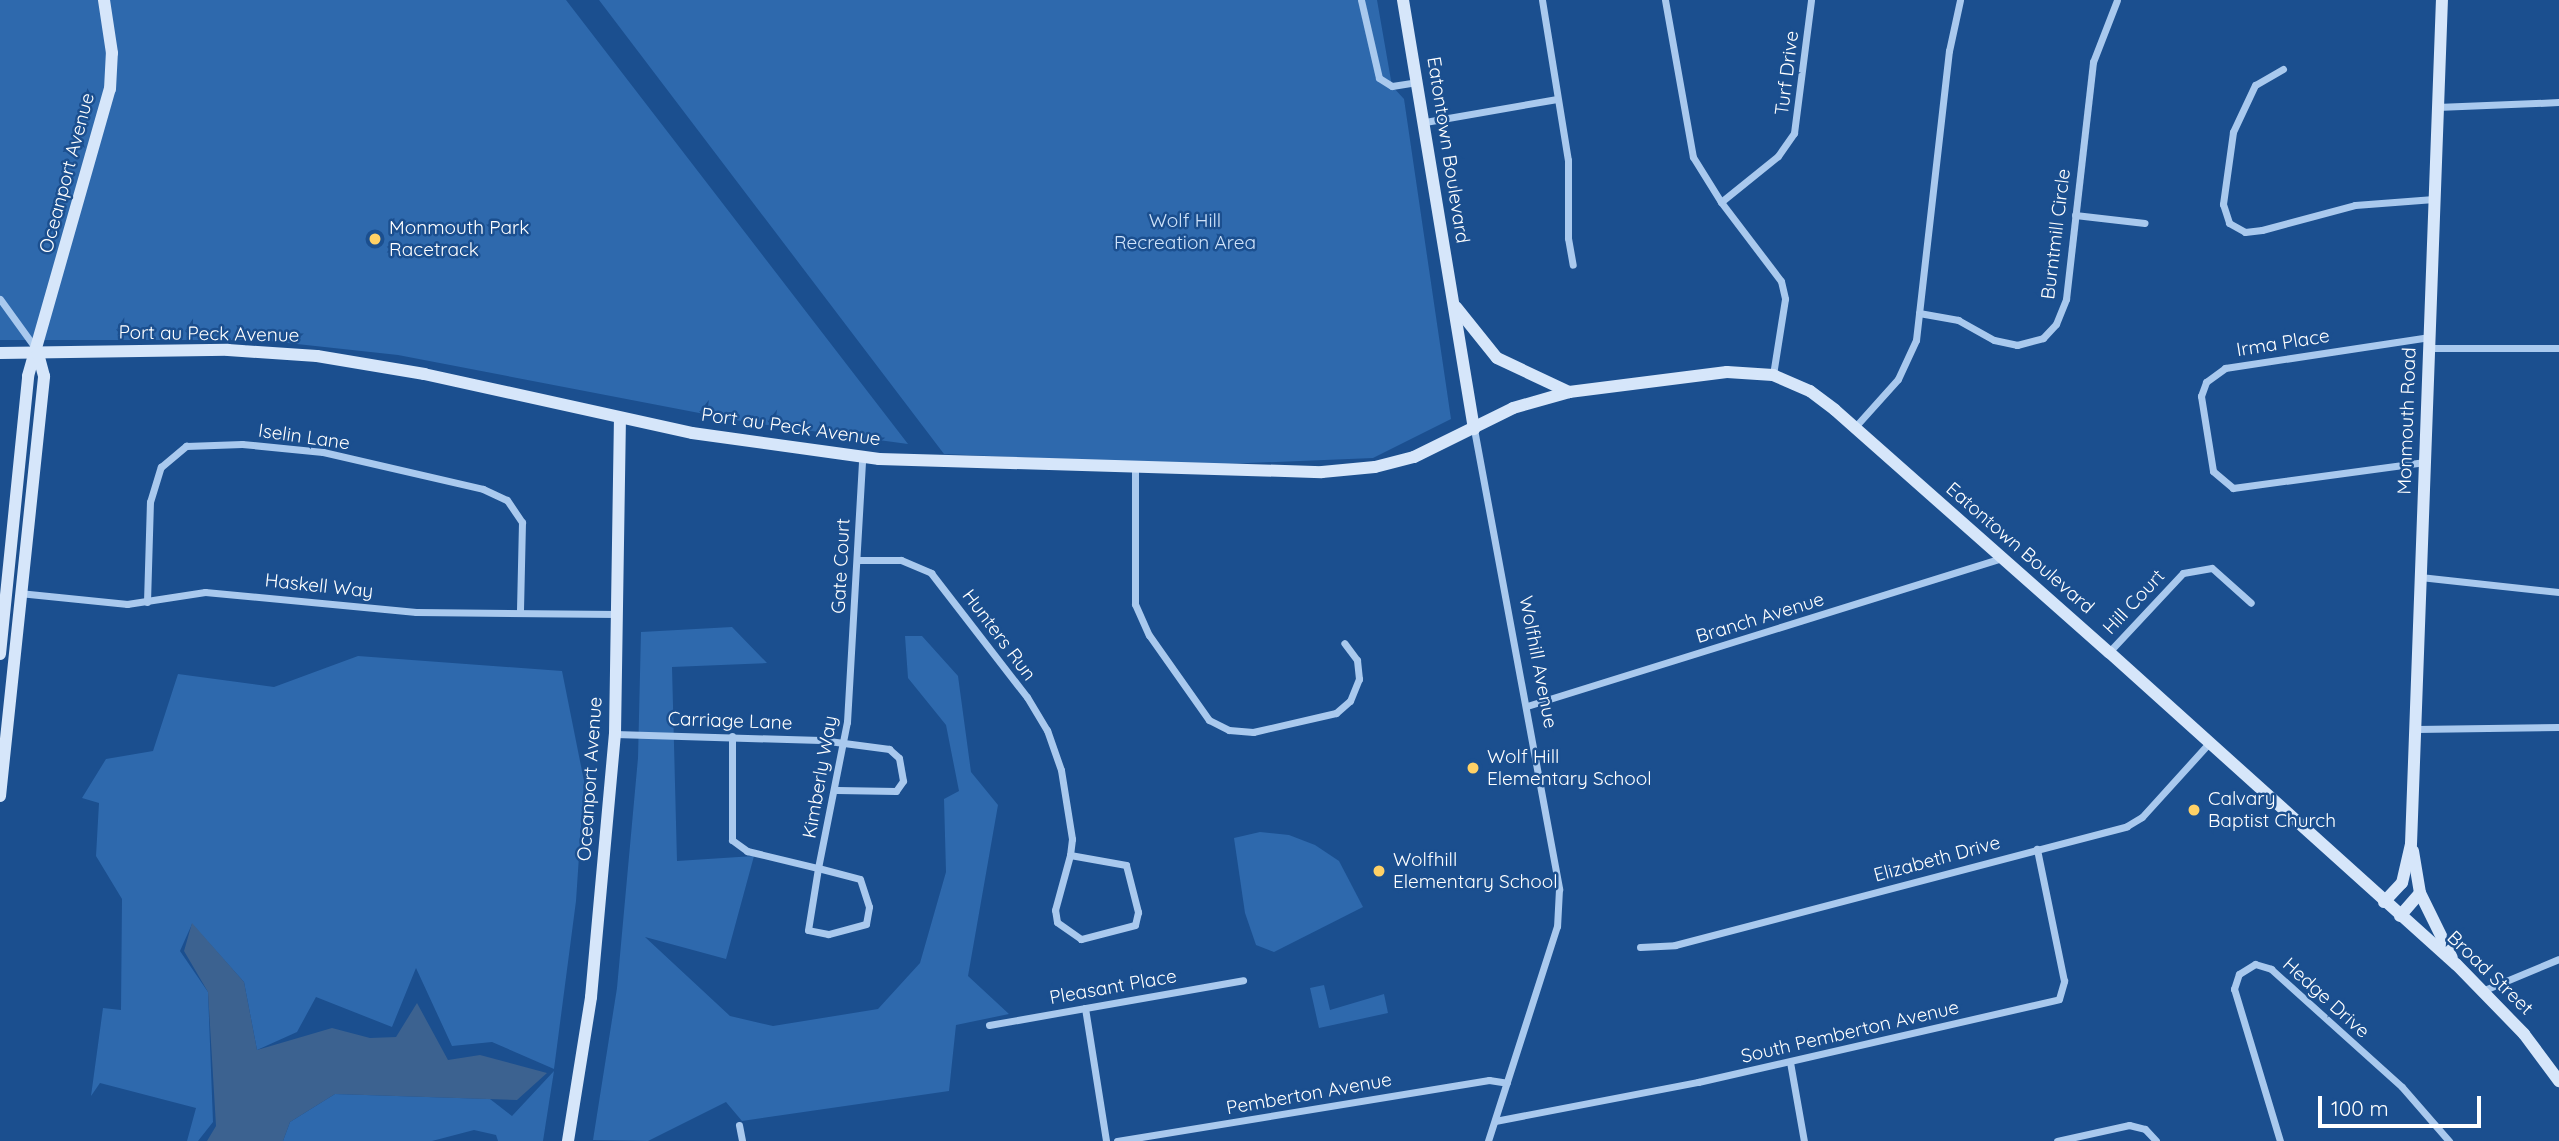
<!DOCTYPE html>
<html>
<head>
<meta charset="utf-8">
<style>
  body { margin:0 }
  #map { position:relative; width:2559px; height:1141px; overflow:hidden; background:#1b4f8f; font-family:Quicksand,sans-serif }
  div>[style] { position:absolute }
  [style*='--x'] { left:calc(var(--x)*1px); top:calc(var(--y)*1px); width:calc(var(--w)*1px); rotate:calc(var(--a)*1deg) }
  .green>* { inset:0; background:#2e69ad }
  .water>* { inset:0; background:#3c6290 }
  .street>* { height:7px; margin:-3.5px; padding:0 3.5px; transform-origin:3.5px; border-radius:3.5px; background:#a9c9ee }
  .secondary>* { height:12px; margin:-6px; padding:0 6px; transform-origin:6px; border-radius:6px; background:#d6e6fa }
  .dots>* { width:19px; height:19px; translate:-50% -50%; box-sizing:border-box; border:4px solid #1b4f8f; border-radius:50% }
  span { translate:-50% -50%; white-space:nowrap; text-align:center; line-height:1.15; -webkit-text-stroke:5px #1b4f8f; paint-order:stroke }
  .street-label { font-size:19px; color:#fff }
  .park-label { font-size:19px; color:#cfe3fa }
  .poi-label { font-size:19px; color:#fff }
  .left { translate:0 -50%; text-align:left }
  .scale { position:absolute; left:2318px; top:1096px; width:163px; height:32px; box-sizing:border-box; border:4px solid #fff; border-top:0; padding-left:9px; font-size:21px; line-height:24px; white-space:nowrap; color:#fff; -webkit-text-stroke:5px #1b4f8f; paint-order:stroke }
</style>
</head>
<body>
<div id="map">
  <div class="green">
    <div style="clip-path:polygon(0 0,566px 0,908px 444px,746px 422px,398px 355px,260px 340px,0 340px)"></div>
    <div style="clip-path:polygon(599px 0,1377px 0,1392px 86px,1404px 99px,1451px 419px,1373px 458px,1200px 465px,944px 454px)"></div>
    <div style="clip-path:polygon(732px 627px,767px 663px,672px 667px,677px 861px,754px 856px,726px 959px,645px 937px,730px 1016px,773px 1026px,878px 1009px,920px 963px,946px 872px,944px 799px,959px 791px,946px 725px,908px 678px,905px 636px,922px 636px,958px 676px,971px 772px,998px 805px,968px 976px,1009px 1014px,956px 1025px,949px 1091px,742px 1121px,726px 1102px,648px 1141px,593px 1140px,617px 988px,638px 758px,641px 632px)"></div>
    <div style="clip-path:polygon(358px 656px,562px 671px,584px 781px,576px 901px,554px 1069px,492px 1042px,452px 1046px,416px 968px,392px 1027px,316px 997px,297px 1032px,257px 1050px,244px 982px,192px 924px,180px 951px,208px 992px,213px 1122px,198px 1141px,187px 1141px,196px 1108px,100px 1083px,91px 1096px,103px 1008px,121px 1010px,122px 899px,96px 856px,99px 803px,82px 798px,106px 759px,153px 751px,178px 674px,274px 687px)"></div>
    <div style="clip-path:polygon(1260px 832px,1289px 835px,1315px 845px,1339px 861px,1363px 907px,1274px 952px,1256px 945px,1245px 913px,1234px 838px)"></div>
    <div style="clip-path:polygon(1324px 985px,1330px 1010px,1384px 994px,1388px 1013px,1319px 1028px,1310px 988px)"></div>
    <div style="clip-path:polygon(554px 1071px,543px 1141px,498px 1141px,496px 1135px,474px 1130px,432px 1141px,283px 1141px,290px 1122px,335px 1094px,490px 1099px,512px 1116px)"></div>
  </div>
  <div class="water">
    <div style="clip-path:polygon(192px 923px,244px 982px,257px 1050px,332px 1028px,370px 1038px,396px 1037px,417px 1003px,448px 1060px,480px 1055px,547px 1073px,517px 1100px,335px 1094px,290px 1122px,283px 1141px,207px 1141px,216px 1126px,208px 992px,184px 951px)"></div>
  </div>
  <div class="street">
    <div style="--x:1361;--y:0;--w:80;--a:77"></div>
    <div style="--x:1379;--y:78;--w:15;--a:32"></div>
    <div style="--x:1392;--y:86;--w:25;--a:-9"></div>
    <div style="--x:1542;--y:0;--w:162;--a:80.8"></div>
    <div style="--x:1568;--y:160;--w:78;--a:90"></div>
    <div style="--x:1568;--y:238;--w:27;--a:80"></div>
    <div style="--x:1665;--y:0;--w:159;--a:79.9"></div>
    <div style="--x:1693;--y:157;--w:53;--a:58.1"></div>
    <div style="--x:1721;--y:202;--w:73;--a:-38.9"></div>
    <div style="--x:1778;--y:156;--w:28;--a:-55"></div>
    <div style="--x:1794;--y:133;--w:134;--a:-82.7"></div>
    <div style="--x:2283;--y:69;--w:32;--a:150"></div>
    <div style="--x:2255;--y:85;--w:52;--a:115.1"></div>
    <div style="--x:2233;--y:132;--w:73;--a:97.9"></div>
    <div style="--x:2223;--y:204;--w:20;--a:72"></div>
    <div style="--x:2229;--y:223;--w:18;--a:29"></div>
    <div style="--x:2245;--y:232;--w:17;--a:-7"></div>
    <div style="--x:2262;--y:230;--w:96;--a:-15"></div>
    <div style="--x:2355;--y:205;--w:79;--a:-4.3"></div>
    <div style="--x:2437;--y:107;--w:122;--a:-2.3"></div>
    <div style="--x:1425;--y:122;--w:134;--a:-9.9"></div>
    <div style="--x:1721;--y:202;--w:99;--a:52.8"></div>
    <div style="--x:1781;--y:281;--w:18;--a:77"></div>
    <div style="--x:1785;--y:299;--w:77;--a:99"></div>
    <div style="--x:2075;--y:215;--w:70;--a:6.5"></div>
    <div style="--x:0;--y:299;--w:62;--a:54.2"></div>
    <div style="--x:1919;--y:313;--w:40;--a:10"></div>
    <div style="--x:1958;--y:320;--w:41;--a:29.1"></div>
    <div style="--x:1994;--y:340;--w:24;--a:12"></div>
    <div style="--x:2017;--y:345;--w:27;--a:-15"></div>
    <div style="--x:2043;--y:338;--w:19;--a:-47"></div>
    <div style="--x:2056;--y:324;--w:27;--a:-68"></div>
    <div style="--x:2066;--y:299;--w:239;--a:-83.5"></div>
    <div style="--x:2093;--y:62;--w:66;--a:-68.8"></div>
    <div style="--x:2430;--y:348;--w:129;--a:0"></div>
    <div style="--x:1855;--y:427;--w:64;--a:-48.1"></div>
    <div style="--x:1898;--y:379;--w:43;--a:-65.2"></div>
    <div style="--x:1916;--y:340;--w:291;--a:-83.5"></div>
    <div style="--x:1949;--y:51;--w:52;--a:-77.8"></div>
    <div style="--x:1474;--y:429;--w:468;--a:79.5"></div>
    <div style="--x:1559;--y:889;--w:37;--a:93"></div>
    <div style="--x:1557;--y:926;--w:226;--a:107.8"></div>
    <div style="--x:2425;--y:462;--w:194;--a:172.3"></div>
    <div style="--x:2233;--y:488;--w:26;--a:-140"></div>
    <div style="--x:2213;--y:471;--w:76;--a:-99.1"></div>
    <div style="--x:2201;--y:396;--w:15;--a:-70"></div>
    <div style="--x:2206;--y:382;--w:24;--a:-36"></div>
    <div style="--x:2225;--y:368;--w:207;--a:-8.6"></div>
    <div style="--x:1135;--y:467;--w:137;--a:90"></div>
    <div style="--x:1135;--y:604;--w:34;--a:66"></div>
    <div style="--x:1149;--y:635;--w:104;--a:54.8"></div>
    <div style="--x:1209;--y:720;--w:22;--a:27"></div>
    <div style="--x:1229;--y:730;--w:24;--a:5"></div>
    <div style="--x:1253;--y:732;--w:85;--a:-12.9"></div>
    <div style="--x:1336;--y:713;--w:18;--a:-41"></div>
    <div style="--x:1350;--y:701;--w:24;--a:-68"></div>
    <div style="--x:1359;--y:679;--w:19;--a:-96"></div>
    <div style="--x:1357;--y:660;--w:21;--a:-127"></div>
    <div style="--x:858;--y:560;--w:43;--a:0"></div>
    <div style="--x:901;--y:560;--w:33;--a:23"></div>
    <div style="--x:931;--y:573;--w:157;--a:52.3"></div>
    <div style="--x:1027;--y:697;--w:39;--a:59"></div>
    <div style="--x:1047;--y:730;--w:42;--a:70.7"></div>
    <div style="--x:1061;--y:770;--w:70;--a:80.9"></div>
    <div style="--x:1072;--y:839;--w:16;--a:97"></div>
    <div style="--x:2420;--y:577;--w:140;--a:6.2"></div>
    <div style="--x:19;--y:593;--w:109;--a:5.8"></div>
    <div style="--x:127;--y:604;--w:79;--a:-8.7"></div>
    <div style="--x:205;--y:592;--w:212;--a:5.4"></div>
    <div style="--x:416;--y:612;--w:201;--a:0.6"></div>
    <div style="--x:147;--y:602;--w:100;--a:-88.3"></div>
    <div style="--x:150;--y:502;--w:37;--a:-73"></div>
    <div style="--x:161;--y:467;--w:33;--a:-40"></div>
    <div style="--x:186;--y:446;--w:56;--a:-2"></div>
    <div style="--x:242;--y:444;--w:81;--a:5.6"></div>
    <div style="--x:323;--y:452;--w:164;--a:13"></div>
    <div style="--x:483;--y:489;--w:26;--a:25"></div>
    <div style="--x:507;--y:500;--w:27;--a:56"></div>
    <div style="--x:522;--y:522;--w:89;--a:91.3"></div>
    <div style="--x:2109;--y:652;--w:108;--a:-46.9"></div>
    <div style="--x:2183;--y:573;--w:29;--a:-10"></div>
    <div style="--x:2212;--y:568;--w:52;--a:41.9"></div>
    <div style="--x:1527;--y:706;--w:497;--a:-17.3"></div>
    <div style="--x:2416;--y:729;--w:143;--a:-0.8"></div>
    <div style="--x:615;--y:734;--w:206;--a:1.7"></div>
    <div style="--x:821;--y:740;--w:69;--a:7.5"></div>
    <div style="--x:889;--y:749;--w:13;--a:42"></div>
    <div style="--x:899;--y:758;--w:23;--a:80"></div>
    <div style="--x:903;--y:781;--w:12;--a:125"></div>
    <div style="--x:896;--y:791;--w:59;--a:-179"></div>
    <div style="--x:732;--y:736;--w:104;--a:90"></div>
    <div style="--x:732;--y:840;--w:19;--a:36"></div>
    <div style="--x:747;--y:851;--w:73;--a:13.5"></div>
    <div style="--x:818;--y:868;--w:149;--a:-78.8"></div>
    <div style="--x:847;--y:722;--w:264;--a:-86.7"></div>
    <div style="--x:1070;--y:855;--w:57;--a:10.1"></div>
    <div style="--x:1126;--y:865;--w:49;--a:75.7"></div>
    <div style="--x:1138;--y:912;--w:13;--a:103"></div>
    <div style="--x:1135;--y:925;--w:56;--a:165.5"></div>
    <div style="--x:1081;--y:939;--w:29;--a:-145"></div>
    <div style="--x:1057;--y:922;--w:12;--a:-99"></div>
    <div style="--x:1055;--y:910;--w:57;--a:-74.7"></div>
    <div style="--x:818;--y:868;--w:43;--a:14.7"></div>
    <div style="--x:860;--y:879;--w:29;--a:72"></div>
    <div style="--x:869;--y:907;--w:17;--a:100"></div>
    <div style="--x:866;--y:924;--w:39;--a:165"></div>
    <div style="--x:828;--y:934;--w:20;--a:-169"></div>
    <div style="--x:808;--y:930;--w:63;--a:-80.8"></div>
    <div style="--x:1640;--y:947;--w:35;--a:-3"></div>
    <div style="--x:1675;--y:945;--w:467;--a:-14.7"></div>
    <div style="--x:2127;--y:826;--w:17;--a:-31"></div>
    <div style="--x:2142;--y:817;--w:100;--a:-47.8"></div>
    <div style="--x:2482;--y:991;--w:83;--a:-22.6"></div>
    <div style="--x:1085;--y:1008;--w:135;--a:81"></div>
    <div style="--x:989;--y:1025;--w:258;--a:-10"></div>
    <div style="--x:1790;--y:1062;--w:80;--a:80"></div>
    <div style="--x:1495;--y:1121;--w:207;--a:-10.9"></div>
    <div style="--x:1698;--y:1082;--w:370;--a:-12.9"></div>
    <div style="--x:2059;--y:999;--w:19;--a:-74"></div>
    <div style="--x:2064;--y:981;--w:135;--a:-101.6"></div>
    <div style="--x:739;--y:1125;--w:16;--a:79"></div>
    <div style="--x:1117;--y:1141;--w:377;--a:-9.3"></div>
    <div style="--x:1489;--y:1080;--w:18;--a:9"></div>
    <div style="--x:2057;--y:1141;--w:74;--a:-12.5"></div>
    <div style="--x:2129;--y:1125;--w:16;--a:14"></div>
    <div style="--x:2145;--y:1129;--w:16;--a:47"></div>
    <div style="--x:2280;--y:1141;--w:159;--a:-106.8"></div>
    <div style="--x:2234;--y:989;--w:16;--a:-72"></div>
    <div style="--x:2239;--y:974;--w:19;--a:-32"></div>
    <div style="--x:2255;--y:964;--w:17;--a:17"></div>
    <div style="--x:2271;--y:969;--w:176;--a:42"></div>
    <div style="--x:2402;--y:1087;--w:72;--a:49"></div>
  </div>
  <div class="secondary">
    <div style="--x:1403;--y:0;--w:435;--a:80.6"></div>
    <div style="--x:1456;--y:307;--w:65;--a:51.2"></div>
    <div style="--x:1497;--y:358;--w:80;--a:25.3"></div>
    <div style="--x:0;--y:353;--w:228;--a:-0.8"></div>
    <div style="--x:228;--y:350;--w:89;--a:3.9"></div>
    <div style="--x:317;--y:356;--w:109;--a:9.5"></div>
    <div style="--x:424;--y:374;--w:274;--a:12.4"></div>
    <div style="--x:692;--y:433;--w:189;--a:7.9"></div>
    <div style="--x:879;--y:459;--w:443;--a:1.7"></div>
    <div style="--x:1322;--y:472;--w:53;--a:-5.4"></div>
    <div style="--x:1375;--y:467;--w:40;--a:-14.4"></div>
    <div style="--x:1414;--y:457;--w:110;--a:-26.3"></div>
    <div style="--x:1513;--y:408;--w:58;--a:-15.9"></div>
    <div style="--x:1569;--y:392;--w:159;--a:-7.2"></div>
    <div style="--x:1727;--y:372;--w:46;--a:3.7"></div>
    <div style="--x:1773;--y:375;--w:40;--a:23.4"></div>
    <div style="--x:1810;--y:391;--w:31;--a:37"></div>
    <div style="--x:1835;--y:410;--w:366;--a:41.5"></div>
    <div style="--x:2109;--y:652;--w:467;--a:42"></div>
    <div style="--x:2456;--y:964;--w:98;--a:45.8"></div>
    <div style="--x:2524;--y:1034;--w:59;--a:53.3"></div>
    <div style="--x:0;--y:654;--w:279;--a:-84.2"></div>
    <div style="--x:28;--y:376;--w:298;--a:-74.1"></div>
    <div style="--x:110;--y:89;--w:36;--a:-87"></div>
    <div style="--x:112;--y:53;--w:54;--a:-98.6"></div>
    <div style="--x:0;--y:796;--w:422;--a:-84"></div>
    <div style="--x:44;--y:376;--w:24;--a:-105"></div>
    <div style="--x:2413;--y:851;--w:43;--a:80.5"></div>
    <div style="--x:2420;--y:893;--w:72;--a:63.8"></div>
    <div style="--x:2384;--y:902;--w:26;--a:-47"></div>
    <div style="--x:2402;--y:883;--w:40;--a:-77"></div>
    <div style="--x:2411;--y:844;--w:845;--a:-87.9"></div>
    <div style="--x:2400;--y:916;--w:30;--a:-49"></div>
    <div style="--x:568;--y:1141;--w:146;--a:-80.9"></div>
    <div style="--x:591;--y:997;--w:264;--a:-84.8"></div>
    <div style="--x:615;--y:734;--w:316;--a:-89.1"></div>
  </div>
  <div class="dots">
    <div style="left:375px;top:239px;background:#ffd166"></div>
    <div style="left:1473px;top:768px;background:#ffd166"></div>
    <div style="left:2194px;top:810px;background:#ffd166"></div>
    <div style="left:1379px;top:871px;background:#ffd166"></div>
  </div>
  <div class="street-label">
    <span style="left:1787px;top:73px;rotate:-83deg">Turf Drive</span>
    <span style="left:1448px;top:150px;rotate:81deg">Eatontown Boulevard</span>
    <span style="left:67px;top:173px;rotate:-75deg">Oceanport Avenue</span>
    <span style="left:2056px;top:234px;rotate:-83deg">Burntmill Circle</span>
    <span style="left:209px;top:334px;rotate:1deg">Port au Peck Avenue</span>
    <span style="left:2283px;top:343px;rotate:-9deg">Irma Place</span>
    <span style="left:2407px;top:421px;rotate:-88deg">Monmouth Road</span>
    <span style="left:791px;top:427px;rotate:8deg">Port au Peck Avenue</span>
    <span style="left:304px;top:437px;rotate:8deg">Iselin Lane</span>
    <span style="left:2020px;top:548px;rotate:41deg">Eatontown Boulevard</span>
    <span style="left:841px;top:566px;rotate:-87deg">Gate Court</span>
    <span style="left:319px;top:586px;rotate:6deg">Haskell Way</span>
    <span style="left:2134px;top:602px;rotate:-47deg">Hill Court</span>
    <span style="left:1760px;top:618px;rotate:-17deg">Branch Avenue</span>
    <span style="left:999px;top:635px;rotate:53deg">Hunters Run</span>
    <span style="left:1538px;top:662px;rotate:79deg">Wolfhill Avenue</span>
    <span style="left:730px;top:721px;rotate:2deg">Carriage Lane</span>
    <span style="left:820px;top:777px;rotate:-80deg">Kimberly Way</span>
    <span style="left:590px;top:779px;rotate:-86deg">Oceanport Avenue</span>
    <span style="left:1937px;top:859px;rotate:-15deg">Elizabeth Drive</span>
    <span style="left:2490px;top:973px;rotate:44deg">Broad Street</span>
    <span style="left:1113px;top:987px;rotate:-10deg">Pleasant Place</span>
    <span style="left:2326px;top:998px;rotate:42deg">Hedge Drive</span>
    <span style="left:1850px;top:1032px;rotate:-13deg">South Pemberton Avenue</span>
    <span style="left:1309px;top:1094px;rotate:-10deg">Pemberton Avenue</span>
  </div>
  <div class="park-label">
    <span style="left:1185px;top:232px">Wolf Hill<br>Recreation Area</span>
  </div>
  <div class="poi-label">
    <span class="left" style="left:389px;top:239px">Monmouth Park<br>Racetrack</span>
    <span class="left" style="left:1487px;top:768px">Wolf Hill<br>Elementary School</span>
    <span class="left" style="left:2208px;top:810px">Calvary<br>Baptist Church</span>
    <span class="left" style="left:1393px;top:871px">Wolfhill<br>Elementary School</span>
  </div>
  <div class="scale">100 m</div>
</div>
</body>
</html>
